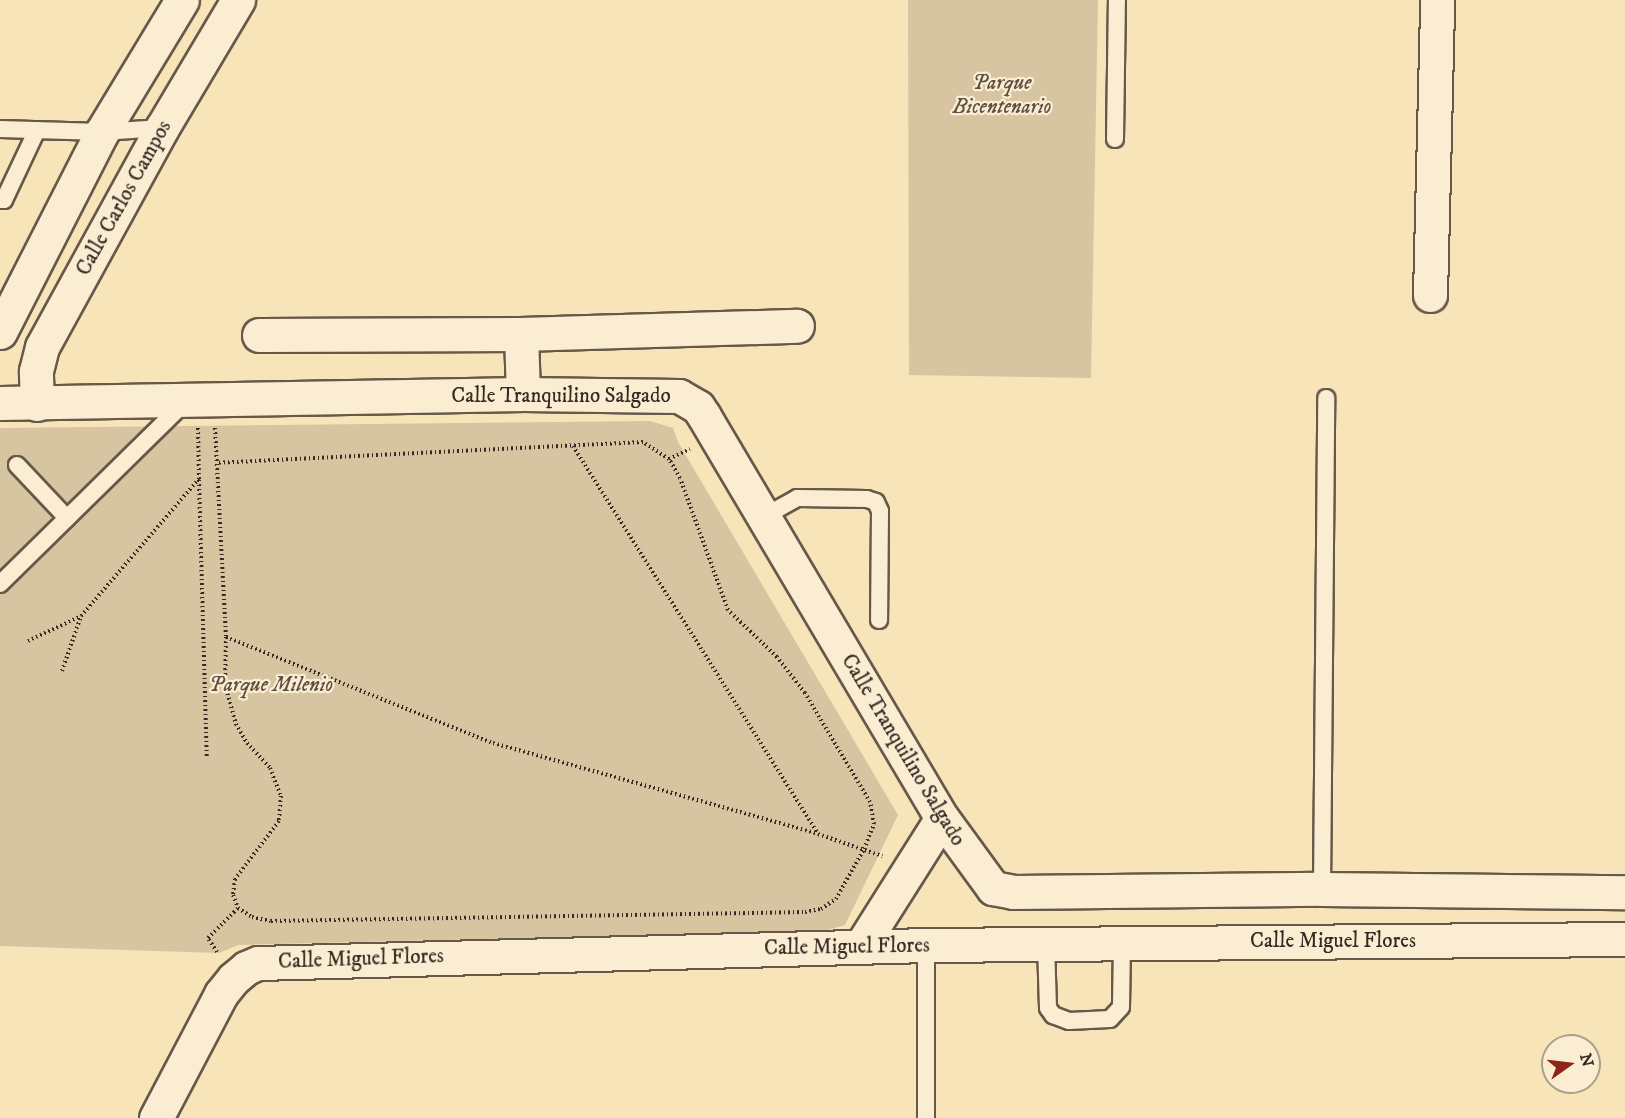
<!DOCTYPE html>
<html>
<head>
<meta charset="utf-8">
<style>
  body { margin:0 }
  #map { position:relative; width:1625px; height:1118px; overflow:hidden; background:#f8e4b9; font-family:"IM FELL DW Pica",serif }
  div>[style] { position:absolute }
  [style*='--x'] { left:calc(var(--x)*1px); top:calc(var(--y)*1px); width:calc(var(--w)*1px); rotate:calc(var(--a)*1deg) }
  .green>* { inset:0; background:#d7c4a0 }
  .path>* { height:4px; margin-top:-2px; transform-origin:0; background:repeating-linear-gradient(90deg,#372a24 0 1.5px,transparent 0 4.5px) }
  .roads { filter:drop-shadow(2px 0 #675849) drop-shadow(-2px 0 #675849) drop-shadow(0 2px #675849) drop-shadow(0 -2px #675849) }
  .service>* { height:16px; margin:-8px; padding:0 8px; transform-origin:8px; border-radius:8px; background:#faedd2 }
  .minor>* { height:33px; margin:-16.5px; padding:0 16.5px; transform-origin:16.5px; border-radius:16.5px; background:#faedd2 }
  span { translate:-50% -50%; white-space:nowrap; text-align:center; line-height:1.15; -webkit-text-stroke:4.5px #faedd2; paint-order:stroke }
  .park-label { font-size:21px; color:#5f5043; font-style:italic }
  .street-label { font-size:21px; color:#372a24 }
  .north { position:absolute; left:1541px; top:1034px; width:60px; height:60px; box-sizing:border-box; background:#faedd2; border:2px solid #ac9f8c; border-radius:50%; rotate:76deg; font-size:16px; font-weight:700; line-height:24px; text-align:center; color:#372a24 }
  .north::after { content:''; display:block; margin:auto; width:21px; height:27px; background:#8f2418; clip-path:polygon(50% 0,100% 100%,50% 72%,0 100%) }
</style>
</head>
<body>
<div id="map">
  <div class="green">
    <div style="clip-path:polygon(908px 0,1098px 0,1091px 378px,909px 375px)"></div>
    <div style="clip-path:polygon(650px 421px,673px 428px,678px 442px,898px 815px,845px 925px,824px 931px,238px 945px,219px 953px,0 946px,0 428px)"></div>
  </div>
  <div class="path">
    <div style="--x:215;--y:428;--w:209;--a:87"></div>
    <div style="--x:226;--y:637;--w:48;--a:91.2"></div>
    <div style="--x:225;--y:685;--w:41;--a:74.2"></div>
    <div style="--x:236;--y:724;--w:22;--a:60"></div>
    <div style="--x:247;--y:743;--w:34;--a:47"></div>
    <div style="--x:270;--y:768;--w:30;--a:69"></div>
    <div style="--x:281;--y:796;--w:25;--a:95"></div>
    <div style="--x:279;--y:821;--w:73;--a:127.2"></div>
    <div style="--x:235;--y:879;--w:16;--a:97"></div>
    <div style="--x:233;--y:895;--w:14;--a:69"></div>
    <div style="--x:238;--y:908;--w:17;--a:33"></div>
    <div style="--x:252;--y:917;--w:19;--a:12"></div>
    <div style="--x:271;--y:921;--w:534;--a:-0.97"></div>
    <div style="--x:805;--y:912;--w:16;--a:-11"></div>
    <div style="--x:821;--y:909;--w:18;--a:-34"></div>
    <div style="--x:836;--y:899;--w:57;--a:-60.8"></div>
    <div style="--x:864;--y:849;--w:27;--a:-68"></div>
    <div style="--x:874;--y:824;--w:22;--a:-100"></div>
    <div style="--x:870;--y:802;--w:127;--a:-120.8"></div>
    <div style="--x:805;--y:693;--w:46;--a:-127.9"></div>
    <div style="--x:777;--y:657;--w:68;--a:-136.2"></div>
    <div style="--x:728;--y:610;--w:140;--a:-110"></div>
    <div style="--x:680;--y:478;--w:22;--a:-120"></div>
    <div style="--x:669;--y:459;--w:31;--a:-147"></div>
    <div style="--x:643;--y:442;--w:427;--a:177.2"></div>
    <div style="--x:573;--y:446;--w:459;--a:57.7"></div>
    <div style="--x:669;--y:459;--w:23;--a:-25"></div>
    <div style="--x:199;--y:480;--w:278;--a:88.4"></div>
    <div style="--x:226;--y:637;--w:287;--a:21.7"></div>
    <div style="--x:493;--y:743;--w:337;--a:15.6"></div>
    <div style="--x:818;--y:834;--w:68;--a:19"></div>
    <div style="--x:28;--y:641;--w:59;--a:-25.3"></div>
    <div style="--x:81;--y:616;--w:181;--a:-49.3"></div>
    <div style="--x:199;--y:479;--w:51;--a:-91.1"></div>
    <div style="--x:62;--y:671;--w:58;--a:-70.9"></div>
    <div style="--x:217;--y:952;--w:17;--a:-123"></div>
    <div style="--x:208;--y:938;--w:42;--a:-45"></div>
  </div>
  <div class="roads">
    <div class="service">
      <div style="--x:0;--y:129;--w:102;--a:1.7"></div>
      <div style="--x:102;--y:132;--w:60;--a:-3.8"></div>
      <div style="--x:1115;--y:139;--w:139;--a:-89.2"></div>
      <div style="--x:0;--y:200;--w:4;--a:0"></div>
      <div style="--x:4;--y:200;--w:77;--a:-64.8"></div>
      <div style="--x:17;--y:465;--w:73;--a:46.7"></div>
      <div style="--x:765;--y:516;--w:37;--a:-29"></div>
      <div style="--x:797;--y:498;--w:70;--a:0.8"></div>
      <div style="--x:867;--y:499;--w:9;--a:18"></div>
      <div style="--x:876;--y:502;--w:10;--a:66"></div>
      <div style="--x:880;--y:511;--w:109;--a:90.5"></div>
      <div style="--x:0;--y:584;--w:260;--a:-44.5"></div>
      <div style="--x:1322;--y:889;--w:491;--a:-89.5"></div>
      <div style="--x:1046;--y:944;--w:64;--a:88.2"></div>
      <div style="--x:1048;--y:1008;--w:9;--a:54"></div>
      <div style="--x:1053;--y:1015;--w:17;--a:21"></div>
      <div style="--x:1069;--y:1021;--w:41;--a:-2.8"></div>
      <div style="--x:1110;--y:1019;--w:16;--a:-47"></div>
      <div style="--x:1121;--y:1007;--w:64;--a:-89.1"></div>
      <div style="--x:926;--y:1118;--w:173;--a:-90"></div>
    </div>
    <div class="minor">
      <div style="--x:1430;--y:295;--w:295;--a:-88.6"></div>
      <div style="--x:0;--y:332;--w:225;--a:-63"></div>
      <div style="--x:102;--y:132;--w:154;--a:-58.8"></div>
      <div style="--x:521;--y:334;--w:60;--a:88.1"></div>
      <div style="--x:259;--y:335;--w:262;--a:-0.2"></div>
      <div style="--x:521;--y:334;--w:276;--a:-1.7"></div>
      <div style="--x:0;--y:403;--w:523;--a:-0.99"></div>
      <div style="--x:523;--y:394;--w:156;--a:0.7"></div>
      <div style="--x:679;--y:396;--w:22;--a:30"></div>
      <div style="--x:698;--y:407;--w:11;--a:56"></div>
      <div style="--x:704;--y:416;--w:467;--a:59.4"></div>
      <div style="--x:942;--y:818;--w:87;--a:53.9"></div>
      <div style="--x:993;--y:888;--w:20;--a:11"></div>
      <div style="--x:1013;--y:892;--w:309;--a:-0.6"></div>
      <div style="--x:1322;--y:889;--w:303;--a:0.6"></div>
      <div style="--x:37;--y:404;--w:33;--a:-92"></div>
      <div style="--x:36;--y:371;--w:25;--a:-76"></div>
      <div style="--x:42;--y:347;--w:250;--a:-61.3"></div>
      <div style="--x:162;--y:128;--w:149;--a:-59.3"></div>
      <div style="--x:861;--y:946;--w:151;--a:-57.7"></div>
      <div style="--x:156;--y:1118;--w:140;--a:-62.3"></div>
      <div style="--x:221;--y:994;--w:19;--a:-51"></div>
      <div style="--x:233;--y:979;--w:17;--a:-40"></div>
      <div style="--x:246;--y:968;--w:13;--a:-23"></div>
      <div style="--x:258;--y:963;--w:668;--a:-1.54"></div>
      <div style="--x:926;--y:945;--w:699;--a:-0.49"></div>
    </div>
  </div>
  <div class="park-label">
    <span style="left:1002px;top:95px">Parque<br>Bicentenario</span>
    <span style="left:271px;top:685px">Parque Milenio</span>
  </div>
  <div class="street-label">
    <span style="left:124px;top:198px;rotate:-61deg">Calle Carlos Campos</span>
    <span style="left:561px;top:396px">Calle Tranquilino Salgado</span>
    <span style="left:903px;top:750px;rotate:59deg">Calle Tranquilino Salgado</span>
    <span style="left:1333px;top:941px">Calle Miguel Flores</span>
    <span style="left:847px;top:947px;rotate:-1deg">Calle Miguel Flores</span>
    <span style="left:361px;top:959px;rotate:-2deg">Calle Miguel Flores</span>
  </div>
  <div class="north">N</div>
</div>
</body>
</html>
